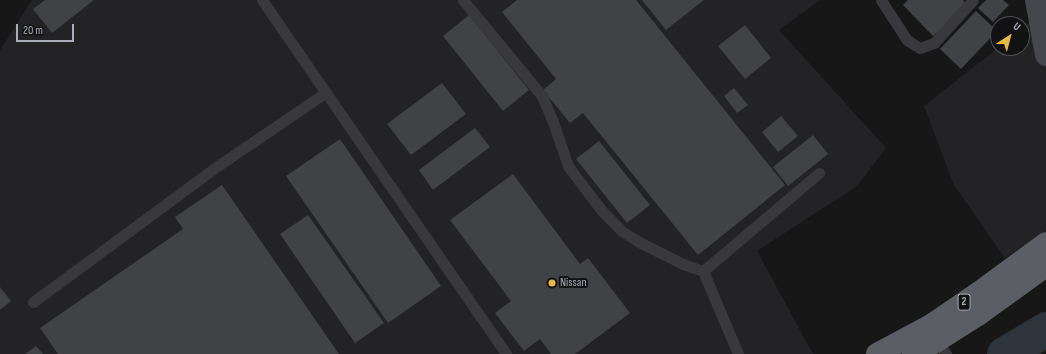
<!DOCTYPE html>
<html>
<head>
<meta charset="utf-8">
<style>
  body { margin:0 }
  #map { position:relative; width:1046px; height:354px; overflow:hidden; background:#171718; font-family:"Sofia Sans Condensed",sans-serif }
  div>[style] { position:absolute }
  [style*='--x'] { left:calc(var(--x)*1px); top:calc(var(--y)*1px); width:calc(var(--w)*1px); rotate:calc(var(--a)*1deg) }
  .built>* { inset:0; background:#232325 }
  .river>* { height:35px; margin:-17.5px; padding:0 17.5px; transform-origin:17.5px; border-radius:17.5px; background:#2d343c }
  .building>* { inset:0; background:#414245 }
  .service>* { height:11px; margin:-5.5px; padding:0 5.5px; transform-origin:5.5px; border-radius:5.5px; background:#38383d }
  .secondary>* { height:22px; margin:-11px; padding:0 11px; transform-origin:11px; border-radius:11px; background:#46474d }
  .trunk>* { height:22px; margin:-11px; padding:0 11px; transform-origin:11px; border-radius:11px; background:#5c5e65 }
  .dots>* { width:11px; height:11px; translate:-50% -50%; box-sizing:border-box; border:2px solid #121214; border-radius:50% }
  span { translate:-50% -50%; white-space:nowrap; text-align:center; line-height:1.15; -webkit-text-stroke:4px #121214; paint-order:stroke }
  .shield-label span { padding:1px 3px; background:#121214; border:1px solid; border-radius:3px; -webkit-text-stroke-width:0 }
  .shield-label { font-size:11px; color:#aaadb8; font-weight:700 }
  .poi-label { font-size:12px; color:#aaadb8 }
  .left { translate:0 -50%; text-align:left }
  .north { position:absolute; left:990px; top:16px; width:40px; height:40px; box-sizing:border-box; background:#121214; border:1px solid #4f5056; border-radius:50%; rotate:36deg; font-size:11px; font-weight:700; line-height:16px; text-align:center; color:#aaadb8 }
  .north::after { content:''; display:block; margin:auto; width:14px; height:18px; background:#e8bb3f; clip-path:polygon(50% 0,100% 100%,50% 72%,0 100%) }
  .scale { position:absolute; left:16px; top:24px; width:58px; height:18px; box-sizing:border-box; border:2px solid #aaadb8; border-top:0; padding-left:5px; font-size:12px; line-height:14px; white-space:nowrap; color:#aaadb8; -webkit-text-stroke:3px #121214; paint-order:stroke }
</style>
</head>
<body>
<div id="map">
  <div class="built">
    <div style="clip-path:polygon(32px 0,820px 0,779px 30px,886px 148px,857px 186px,757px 251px,813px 354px,0 354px,0 50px)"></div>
    <div style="clip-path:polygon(1031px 21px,1046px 66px,1046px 231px,1005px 258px,954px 185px,924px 106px,998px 48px,1022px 48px,1022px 29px)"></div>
  </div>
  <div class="river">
    <div style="--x:1004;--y:354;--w:49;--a:-30.8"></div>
  </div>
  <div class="building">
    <div style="clip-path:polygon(45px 0,94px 0,52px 33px,33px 9px)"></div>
    <div style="clip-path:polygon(517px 0,636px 0,785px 185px,698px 255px,583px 113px,570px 123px,543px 90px,556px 79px,502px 12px)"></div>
    <div style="clip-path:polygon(642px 0,704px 0,666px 30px)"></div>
    <div style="clip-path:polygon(908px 0,963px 0,967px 5px,933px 36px,903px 5px)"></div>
    <div style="clip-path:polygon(986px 0,1003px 0,1009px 5px,993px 22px,978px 8px)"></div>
    <div style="clip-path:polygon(976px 11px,997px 31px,961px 69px,940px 49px)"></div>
    <div style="clip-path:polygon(469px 15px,529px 90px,503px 111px,443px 36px)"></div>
    <div style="clip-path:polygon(745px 25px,771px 58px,745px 79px,718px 46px)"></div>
    <div style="clip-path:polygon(442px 83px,466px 114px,411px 155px,387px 124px)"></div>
    <div style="clip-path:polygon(734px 88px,748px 105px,737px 113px,724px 96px)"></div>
    <div style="clip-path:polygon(781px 116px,798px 136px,778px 152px,762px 132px)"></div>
    <div style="clip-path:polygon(475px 128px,490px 147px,433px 190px,419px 170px)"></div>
    <div style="clip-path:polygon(813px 135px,828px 154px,788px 186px,773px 167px)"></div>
    <div style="clip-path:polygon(340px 139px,441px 286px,388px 323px,286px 176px)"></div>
    <div style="clip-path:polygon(599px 141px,650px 205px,627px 223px,576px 159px)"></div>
    <div style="clip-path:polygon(513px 174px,580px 264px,588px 258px,630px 313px,575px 354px,551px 354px,540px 339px,524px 351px,495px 313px,511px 301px,450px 220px)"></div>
    <div style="clip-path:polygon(222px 185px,339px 354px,58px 354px,40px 328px,183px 229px,175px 217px)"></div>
    <div style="clip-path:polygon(308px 215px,384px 323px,355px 343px,280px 234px)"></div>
    <div style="clip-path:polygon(0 287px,11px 301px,0 310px)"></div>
    <div style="clip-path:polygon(36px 346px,43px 354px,25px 354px)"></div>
  </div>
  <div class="service">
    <div style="--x:262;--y:0;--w:430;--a:55.4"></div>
    <div style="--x:463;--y:0;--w:124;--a:50.5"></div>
    <div style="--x:542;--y:96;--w:25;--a:67"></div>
    <div style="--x:552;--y:119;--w:50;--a:71.2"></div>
    <div style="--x:568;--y:166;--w:56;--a:52.9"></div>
    <div style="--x:602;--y:211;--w:28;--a:45"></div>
    <div style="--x:622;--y:231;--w:20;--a:33"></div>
    <div style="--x:639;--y:242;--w:49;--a:26.6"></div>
    <div style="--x:683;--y:264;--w:21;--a:19"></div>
    <div style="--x:703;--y:271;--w:90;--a:67.1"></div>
    <div style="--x:881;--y:0;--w:48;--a:57"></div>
    <div style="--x:907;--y:40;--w:15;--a:32"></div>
    <div style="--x:920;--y:48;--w:15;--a:-20"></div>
    <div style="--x:934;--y:43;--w:58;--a:-47.8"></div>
    <div style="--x:703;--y:271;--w:152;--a:-40.2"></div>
    <div style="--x:33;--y:302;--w:231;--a:-36.4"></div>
    <div style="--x:219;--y:165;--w:128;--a:-34.2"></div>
    <div style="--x:937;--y:341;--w:16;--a:55"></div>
  </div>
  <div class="secondary">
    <div style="--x:1036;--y:0;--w:56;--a:79.7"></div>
  </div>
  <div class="trunk">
    <div style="--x:877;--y:354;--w:61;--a:-28.2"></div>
    <div style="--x:931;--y:325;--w:57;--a:-34.2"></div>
    <div style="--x:978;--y:293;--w:84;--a:-36.3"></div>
    <div style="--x:913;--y:354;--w:27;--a:-28"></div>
    <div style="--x:937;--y:341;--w:49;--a:-32.4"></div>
    <div style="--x:978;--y:315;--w:84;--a:-35.8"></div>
  </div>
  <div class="dots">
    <div style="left:552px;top:283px;background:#e8bb3f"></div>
  </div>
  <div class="shield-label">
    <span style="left:964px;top:302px">2</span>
  </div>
  <div class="poi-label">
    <span class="left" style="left:560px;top:283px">Nissan</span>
  </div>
  <div class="north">U</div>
  <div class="scale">20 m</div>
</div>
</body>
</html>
